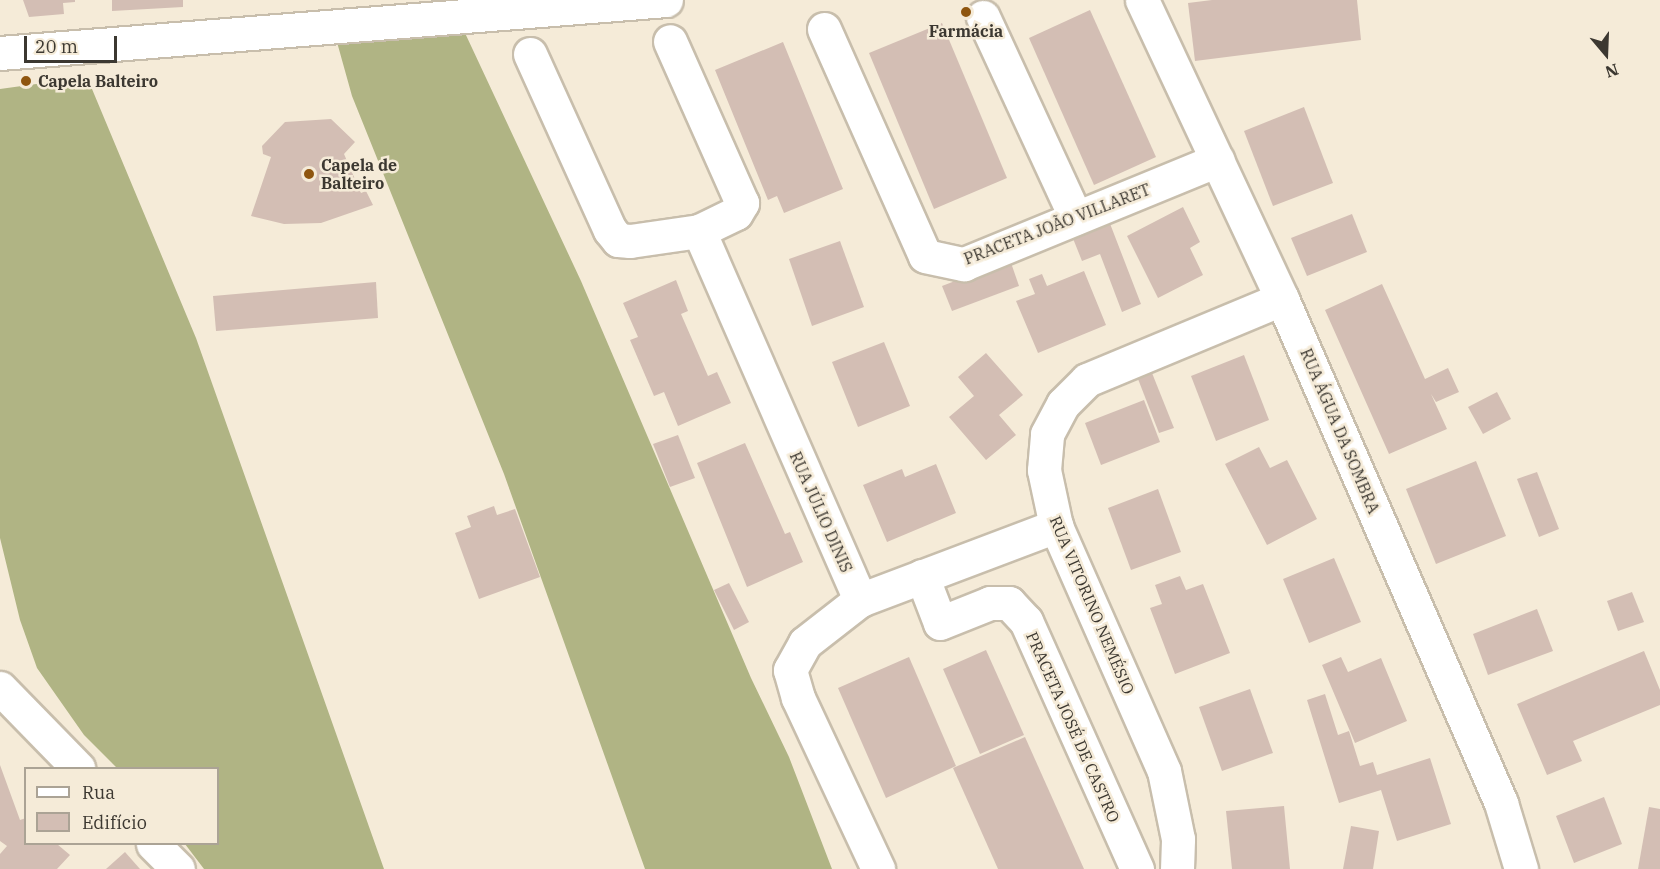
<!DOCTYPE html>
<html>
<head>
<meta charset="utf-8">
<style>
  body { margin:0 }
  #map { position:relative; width:1660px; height:869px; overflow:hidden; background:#f5ebd8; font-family:"IBM Plex Serif",serif }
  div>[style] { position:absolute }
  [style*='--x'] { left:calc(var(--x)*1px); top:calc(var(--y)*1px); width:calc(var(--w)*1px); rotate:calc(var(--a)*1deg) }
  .forest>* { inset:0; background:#b0b484 }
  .building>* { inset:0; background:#d3beb4 }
  .roads { filter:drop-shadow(2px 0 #c8beac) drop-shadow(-2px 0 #c8beac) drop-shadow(0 2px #c8beac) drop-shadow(0 -2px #c8beac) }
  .minor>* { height:33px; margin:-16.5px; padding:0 16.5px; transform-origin:16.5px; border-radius:16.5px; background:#fff }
  .dots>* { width:16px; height:16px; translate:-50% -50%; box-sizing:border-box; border:3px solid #f5ebd8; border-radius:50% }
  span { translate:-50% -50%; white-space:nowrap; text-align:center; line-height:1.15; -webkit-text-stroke:5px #f5ebd8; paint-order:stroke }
  .poi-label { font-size:16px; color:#3c3831; font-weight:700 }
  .left { translate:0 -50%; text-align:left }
  .street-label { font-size:16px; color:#3c3831 }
  .legend { position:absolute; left:24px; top:767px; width:195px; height:78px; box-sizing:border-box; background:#f5ebd8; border:2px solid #aba395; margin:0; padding:8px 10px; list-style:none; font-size:18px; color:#3c3831 }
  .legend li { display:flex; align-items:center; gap:12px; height:30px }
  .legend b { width:30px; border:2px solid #aba395 }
  .north { position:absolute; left:1576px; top:24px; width:60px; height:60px; -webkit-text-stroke:4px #f5ebd8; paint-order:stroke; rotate:161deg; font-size:16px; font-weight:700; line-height:24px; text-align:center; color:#3c3831 }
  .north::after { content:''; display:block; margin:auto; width:21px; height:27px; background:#3c3831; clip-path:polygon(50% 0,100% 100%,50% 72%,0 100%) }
  .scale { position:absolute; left:24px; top:36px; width:93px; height:27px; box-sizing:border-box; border:3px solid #3c3831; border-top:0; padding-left:8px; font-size:18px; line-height:21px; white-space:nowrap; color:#3c3831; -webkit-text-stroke:4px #f5ebd8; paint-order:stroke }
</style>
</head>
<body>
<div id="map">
  <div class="forest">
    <div style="clip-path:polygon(465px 33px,581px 281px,751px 678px,789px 757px,832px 869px,645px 869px,504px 474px,352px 96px,335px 35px)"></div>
    <div style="clip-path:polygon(87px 77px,196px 338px,384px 869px,204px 869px,185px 844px,218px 844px,218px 768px,117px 768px,84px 735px,37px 668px,20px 620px,0 538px,0 89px)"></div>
  </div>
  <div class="building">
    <div style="clip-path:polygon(23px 0,75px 0,75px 2px,63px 3px,64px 14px,29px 17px)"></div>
    <div style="clip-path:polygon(112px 0,183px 0,183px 7px,112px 11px)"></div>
    <div style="clip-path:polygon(1212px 0,1357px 0,1361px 40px,1195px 61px,1188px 3px)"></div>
    <div style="clip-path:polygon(1090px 10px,1156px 157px,1094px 185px,1029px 38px)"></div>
    <div style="clip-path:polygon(942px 23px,1007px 178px,934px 209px,869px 53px)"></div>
    <div style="clip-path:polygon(783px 42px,843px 189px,784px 213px,777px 196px,768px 200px,715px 70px)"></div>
    <div style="clip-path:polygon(1304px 107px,1333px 183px,1273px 206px,1244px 131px)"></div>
    <div style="clip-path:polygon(331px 119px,355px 142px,344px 154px,361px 193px,366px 191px,373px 205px,321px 223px,284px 224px,251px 216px,271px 157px,263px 154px,262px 146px,285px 122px)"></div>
    <div style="clip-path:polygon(1183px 207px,1200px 242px,1190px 248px,1203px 275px,1158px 298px,1127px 236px)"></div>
    <div style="clip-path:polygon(1352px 214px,1367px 252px,1307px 276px,1291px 238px)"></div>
    <div style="clip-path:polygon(1109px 221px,1141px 304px,1122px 312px,1100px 254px,1082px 261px,1072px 236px)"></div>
    <div style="clip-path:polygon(840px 241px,864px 307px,812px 326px,789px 259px)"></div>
    <div style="clip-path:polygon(1010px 260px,1019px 286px,952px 311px,942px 286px)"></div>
    <div style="clip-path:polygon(1084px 271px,1106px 325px,1038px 353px,1016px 301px,1035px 294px,1029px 279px,1042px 274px,1047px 286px)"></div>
    <div style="clip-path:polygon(676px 280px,688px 311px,681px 314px,708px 376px,717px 372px,731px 403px,678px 426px,664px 392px,654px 396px,630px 340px,638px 337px,623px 303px)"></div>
    <div style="clip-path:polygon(376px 282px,378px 318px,216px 331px,213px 296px)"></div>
    <div style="clip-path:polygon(1382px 284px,1425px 379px,1448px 368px,1459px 392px,1436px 402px,1431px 394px,1447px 429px,1389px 454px,1325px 310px)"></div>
    <div style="clip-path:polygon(884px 342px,910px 406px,858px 427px,832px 362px)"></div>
    <div style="clip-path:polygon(986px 353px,1023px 395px,999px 415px,1016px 435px,986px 460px,949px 417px,974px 396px,958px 377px)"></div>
    <div style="clip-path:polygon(1244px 355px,1269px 420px,1216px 441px,1191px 376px)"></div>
    <div style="clip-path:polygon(1152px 373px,1174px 428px,1159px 433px,1138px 379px)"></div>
    <div style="clip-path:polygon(1497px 392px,1511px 419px,1483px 434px,1468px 407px)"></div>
    <div style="clip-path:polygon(1144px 400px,1160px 442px,1101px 465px,1085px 423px)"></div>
    <div style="clip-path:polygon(678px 435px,695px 478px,670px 487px,653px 444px)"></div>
    <div style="clip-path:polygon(745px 443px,785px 534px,790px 532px,803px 562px,747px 587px,697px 463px)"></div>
    <div style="clip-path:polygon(1259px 447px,1270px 468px,1287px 460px,1317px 519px,1267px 545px,1225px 464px)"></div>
    <div style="clip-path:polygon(1476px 461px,1506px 536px,1436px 564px,1406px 489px)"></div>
    <div style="clip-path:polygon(936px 464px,956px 513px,887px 542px,863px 485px,902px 469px,905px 477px)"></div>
    <div style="clip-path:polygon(1537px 472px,1559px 529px,1539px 537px,1517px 479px)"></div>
    <div style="clip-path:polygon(1158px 489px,1181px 552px,1131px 570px,1108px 508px)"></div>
    <div style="clip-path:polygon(494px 506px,497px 515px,515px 509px,540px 577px,479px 599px,455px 533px,471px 527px,467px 516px)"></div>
    <div style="clip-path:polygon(1334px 558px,1361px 622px,1309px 643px,1283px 579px)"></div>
    <div style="clip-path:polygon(1180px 576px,1186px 590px,1203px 584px,1230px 653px,1175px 674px,1150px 608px,1162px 604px,1155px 585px)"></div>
    <div style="clip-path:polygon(729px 583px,749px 622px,734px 630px,714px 590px)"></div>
    <div style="clip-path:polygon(1632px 592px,1644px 622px,1618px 631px,1607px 601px)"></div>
    <div style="clip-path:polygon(1537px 609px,1553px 651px,1488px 675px,1473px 634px)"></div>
    <div style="clip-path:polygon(986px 650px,1024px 735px,980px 754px,943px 669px)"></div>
    <div style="clip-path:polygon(1644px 651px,1660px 690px,1660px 705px,1573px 741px,1582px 761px,1547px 775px,1517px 704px)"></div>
    <div style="clip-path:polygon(909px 657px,956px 766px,886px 798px,838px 688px)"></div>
    <div style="clip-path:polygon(1341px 657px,1348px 672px,1381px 658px,1407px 721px,1355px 743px,1322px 665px)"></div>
    <div style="clip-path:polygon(1250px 689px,1273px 753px,1222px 771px,1199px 707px)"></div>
    <div style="clip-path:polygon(1325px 694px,1338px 735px,1349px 731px,1360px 766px,1373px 762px,1377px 775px,1430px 758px,1451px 824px,1397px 841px,1381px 790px,1339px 803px,1307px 700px)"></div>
    <div style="clip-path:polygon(1025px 737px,1084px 869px,998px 869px,953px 768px)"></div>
    <div style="clip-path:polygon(0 765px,20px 820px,26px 818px,26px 844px,57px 844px,70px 855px,57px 869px,0 869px,0 854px,7px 846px,0 841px)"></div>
    <div style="clip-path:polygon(1604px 797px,1622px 844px,1574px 863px,1556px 816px)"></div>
    <div style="clip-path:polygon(1284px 806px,1290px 869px,1232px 869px,1226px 811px)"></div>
    <div style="clip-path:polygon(1649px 807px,1660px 809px,1660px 869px,1638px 869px)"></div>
    <div style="clip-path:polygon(1351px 826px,1379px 831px,1373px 869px,1343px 869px)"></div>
    <div style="clip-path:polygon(125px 852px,140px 869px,106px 869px)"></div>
  </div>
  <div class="roads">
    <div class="minor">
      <div style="--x:1142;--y:0;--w:330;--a:64.9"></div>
      <div style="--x:1282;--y:299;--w:550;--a:66.51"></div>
      <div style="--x:1501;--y:803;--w:69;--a:73.1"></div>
      <div style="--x:983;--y:17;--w:221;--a:65.2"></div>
      <div style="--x:824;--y:29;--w:248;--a:66"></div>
      <div style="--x:925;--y:256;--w:40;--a:12"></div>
      <div style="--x:964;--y:264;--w:274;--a:-22.3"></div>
      <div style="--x:0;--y:53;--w:668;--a:-4.55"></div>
      <div style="--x:530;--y:54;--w:193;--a:65.6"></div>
      <div style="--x:610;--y:230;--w:13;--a:51"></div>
      <div style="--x:618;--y:240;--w:12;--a:5"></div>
      <div style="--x:630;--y:241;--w:70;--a:-8.2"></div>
      <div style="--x:699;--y:231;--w:41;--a:-25.9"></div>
      <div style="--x:736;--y:213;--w:12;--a:-59"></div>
      <div style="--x:742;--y:203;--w:177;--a:-114"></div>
      <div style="--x:699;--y:231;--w:403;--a:66.4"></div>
      <div style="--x:860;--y:600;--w:210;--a:-20.7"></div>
      <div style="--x:922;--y:576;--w:50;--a:69"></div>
      <div style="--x:940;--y:623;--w:54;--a:-21.8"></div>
      <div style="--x:990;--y:603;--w:19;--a:0"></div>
      <div style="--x:1009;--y:603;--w:25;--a:47"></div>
      <div style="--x:1026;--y:621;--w:272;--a:65.9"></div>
      <div style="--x:860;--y:600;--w:70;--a:142"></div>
      <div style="--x:805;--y:643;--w:31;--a:119"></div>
      <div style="--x:790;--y:670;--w:29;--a:74"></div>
      <div style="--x:798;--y:698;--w:189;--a:64.9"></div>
      <div style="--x:0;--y:688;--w:112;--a:45.7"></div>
      <div style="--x:153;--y:844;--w:35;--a:45"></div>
      <div style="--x:1177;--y:869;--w:30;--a:-88"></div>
      <div style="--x:1178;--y:839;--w:69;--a:-101.6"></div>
      <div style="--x:1164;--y:771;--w:268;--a:-113.8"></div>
      <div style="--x:1056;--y:526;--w:57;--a:-102.1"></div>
      <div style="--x:1044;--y:470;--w:36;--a:-85"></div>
      <div style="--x:1047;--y:434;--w:34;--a:-62"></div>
      <div style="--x:1063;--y:404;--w:34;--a:-45"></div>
      <div style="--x:1087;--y:380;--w:211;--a:-22.6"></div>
    </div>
  </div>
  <div class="dots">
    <div style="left:966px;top:12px;background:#8f560f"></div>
    <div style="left:26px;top:81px;background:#8f560f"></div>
    <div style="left:309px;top:174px;background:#8f560f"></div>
  </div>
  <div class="poi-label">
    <span style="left:966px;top:31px">Farmácia</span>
    <span class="left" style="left:38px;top:81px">Capela Balteiro</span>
    <span class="left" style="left:321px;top:174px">Capela de<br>Balteiro</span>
  </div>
  <div class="street-label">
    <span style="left:1057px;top:224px;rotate:-21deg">PRACETA JOÃO VILLARET</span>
    <span style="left:1340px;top:431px;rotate:67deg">RUA ÁGUA DA SOMBRA</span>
    <span style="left:821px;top:512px;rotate:66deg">RUA JÚLIO DINIS</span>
    <span style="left:1092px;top:605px;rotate:67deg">RUA VITORINO NEMÉSIO</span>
    <span style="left:1073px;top:727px;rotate:66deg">PRACETA JOSÉ DE CASTRO</span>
  </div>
  <ul class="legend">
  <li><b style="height:8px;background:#fff"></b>Rua</li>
  <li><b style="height:16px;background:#d3beb4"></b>Edifício</li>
  </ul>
  <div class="north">N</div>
  <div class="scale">20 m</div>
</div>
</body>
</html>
